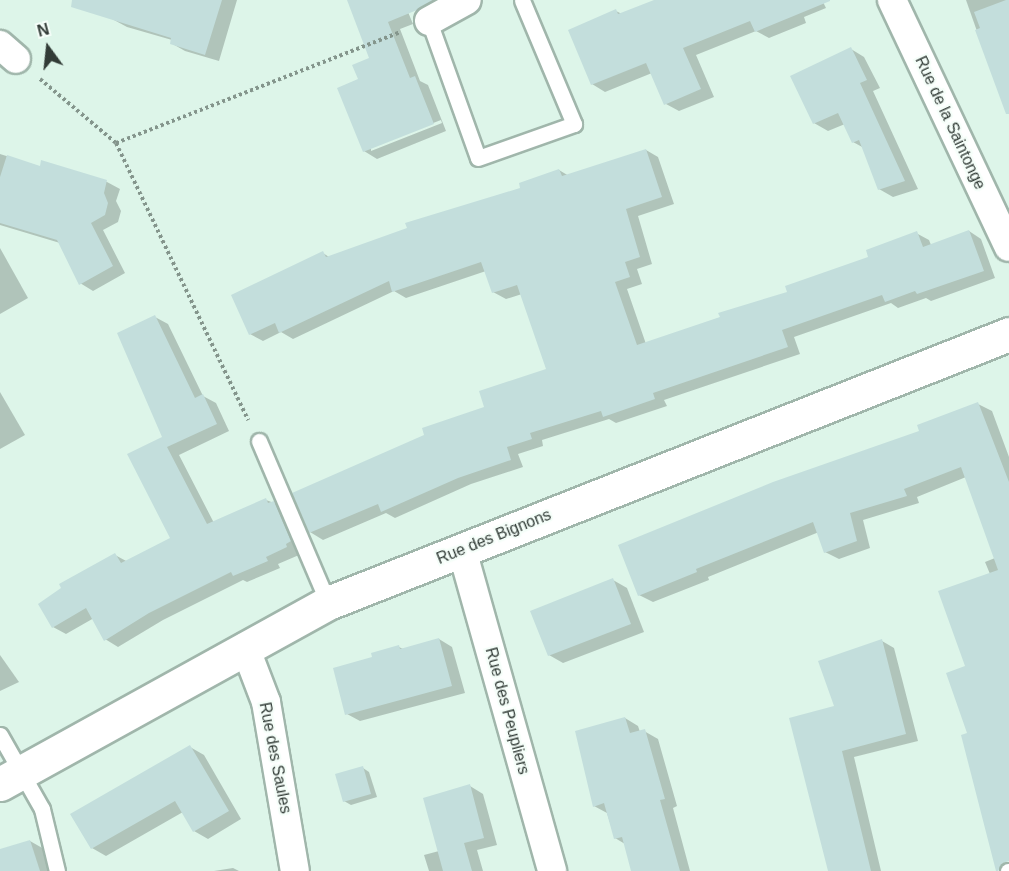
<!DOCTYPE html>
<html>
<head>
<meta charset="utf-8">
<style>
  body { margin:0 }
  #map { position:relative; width:1009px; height:871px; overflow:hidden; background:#ddf5e9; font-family:Helvetica,sans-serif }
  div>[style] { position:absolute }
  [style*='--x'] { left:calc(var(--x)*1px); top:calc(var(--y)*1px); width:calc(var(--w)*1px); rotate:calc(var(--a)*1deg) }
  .shadow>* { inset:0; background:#0003 }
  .building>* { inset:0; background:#c3dedc }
  .path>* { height:4px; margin-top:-2px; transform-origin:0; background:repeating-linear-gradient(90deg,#84958c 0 3px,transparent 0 6px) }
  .roads { filter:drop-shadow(2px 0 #a0b6ab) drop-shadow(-2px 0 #a0b6ab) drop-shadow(0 2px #a0b6ab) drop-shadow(0 -2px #a0b6ab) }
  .service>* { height:15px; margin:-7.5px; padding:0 7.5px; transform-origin:7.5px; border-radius:7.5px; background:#fff }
  .minor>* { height:28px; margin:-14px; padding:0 14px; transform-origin:14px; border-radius:14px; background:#fff }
  .tertiary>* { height:33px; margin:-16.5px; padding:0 16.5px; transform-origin:16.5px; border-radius:16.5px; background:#fff }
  span { translate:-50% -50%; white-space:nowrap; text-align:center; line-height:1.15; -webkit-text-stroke:4.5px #f5fef9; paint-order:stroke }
  .street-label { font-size:16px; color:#323c37 }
  .north { position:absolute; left:18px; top:18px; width:60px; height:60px; -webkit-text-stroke:4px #f5fef9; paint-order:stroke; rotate:345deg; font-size:16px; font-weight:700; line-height:24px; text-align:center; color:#323c37 }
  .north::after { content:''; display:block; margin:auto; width:21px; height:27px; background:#323c37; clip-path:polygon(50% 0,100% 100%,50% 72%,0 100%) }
</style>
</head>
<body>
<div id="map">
  <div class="shadow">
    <div style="clip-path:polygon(77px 0,237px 0,219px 61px,185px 51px,171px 43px,172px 40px,127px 27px)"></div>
    <div style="clip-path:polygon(evenodd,348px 0,403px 0,413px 24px,400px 29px,420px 81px,428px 85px,446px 131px,377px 159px,364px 151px,360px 80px,371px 59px,348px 0,441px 120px,442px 123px,371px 151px,371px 147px,441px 120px)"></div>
    <div style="clip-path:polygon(658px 0,822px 0,826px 8px,804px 17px,806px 23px,769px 38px,756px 31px,696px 55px,714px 97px,679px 111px,666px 104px,652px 73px,605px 92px,592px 84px,616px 11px,622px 14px)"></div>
    <div style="clip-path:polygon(966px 0,1009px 0,1009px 113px,991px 71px)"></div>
    <div style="clip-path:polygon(851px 49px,864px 57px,880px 88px,873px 91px,918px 189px,893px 197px,879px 189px,864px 148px,853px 142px,845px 124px,828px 131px,814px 123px)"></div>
    <div style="clip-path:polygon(646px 150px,658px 157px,674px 204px,638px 216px,652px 264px,637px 269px,642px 284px,627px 289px,646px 344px,789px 293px,870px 258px,916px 233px,929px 240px,931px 245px,969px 231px,981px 239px,995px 278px,931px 301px,926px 298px,898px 308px,891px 303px,794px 337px,800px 354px,664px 400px,667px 406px,616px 423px,609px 419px,542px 440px,543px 446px,518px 454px,523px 467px,471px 484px,395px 518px,386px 513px,323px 540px,310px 532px,486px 407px,548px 370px,522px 294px,506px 299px,493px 292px,486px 271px,406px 298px,394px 291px,293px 339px,281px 332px,263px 341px,250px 334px,323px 253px,329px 257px,522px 189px,559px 170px,569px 176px)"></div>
    <div style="clip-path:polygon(0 154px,41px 167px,42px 162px,107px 182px,120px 189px,116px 201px,121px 211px,118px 222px,103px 230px,125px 273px,93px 291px,80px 283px,60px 243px,0 225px)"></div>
    <div style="clip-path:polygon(0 248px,28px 298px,0 314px)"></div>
    <div style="clip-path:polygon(155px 317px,168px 324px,203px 396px,216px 403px,229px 431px,179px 455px,214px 523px,266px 500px,274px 503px,287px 510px,299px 555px,278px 564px,280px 568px,247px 582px,243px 580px,163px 620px,118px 647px,105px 639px,94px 618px,66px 634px,53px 627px,115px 555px,128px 562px,172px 539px)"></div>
    <div style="clip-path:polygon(0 392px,25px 435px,0 449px)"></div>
    <div style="clip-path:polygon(978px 404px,992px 411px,1009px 457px,1009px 843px,969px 734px,967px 667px,990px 574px,985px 562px,995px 558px,966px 477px,917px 497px,919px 503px,863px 520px,870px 548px,839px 559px,825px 552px,819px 532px,708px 577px,709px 580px,653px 602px,639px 595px,921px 432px)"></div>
    <div style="clip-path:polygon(613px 580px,627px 588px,644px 632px,563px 663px,549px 655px)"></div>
    <div style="clip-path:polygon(439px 639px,452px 647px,465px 693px,360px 721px,347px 714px,374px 658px,399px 647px,403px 649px)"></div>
    <div style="clip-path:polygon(882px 641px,894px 648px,918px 741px,854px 757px,881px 871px,830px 871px,836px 707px)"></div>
    <div style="clip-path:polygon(0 655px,19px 682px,0 691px)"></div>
    <div style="clip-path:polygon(625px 718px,638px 726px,640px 732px,644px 731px,658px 739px,677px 806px,673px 808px,690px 871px,632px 871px,625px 844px,615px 838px,607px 813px,594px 806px)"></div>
    <div style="clip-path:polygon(190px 747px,204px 755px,241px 819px,208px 839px,194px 831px,183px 812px,106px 856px,92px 848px)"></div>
    <div style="clip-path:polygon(363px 768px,369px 772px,377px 797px,351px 805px,344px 801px)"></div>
    <div style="clip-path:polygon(470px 786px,483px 794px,497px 845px,477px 850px,483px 871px,429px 871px,424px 855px,439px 851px)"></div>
    <div style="clip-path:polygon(30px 841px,44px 849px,50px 871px,0 871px,0 850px)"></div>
    <div style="clip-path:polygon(233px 868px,239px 871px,214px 871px)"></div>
  </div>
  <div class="building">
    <div style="clip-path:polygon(72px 0,222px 0,205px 55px,170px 44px,171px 38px,71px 7px)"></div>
    <div style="clip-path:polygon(347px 0,433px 0,417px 10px,388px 22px,410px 78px,415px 76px,434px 124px,363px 152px,337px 88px,358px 79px,352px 65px,369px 58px)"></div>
    <div style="clip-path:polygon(654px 0,830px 0,830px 1px,755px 32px,750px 21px,683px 48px,701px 89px,664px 105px,646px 63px,591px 85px,568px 30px,616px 9px,618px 14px)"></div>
    <div style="clip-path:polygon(1006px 0,1009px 0,1009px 114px,1006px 114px,975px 30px,980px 28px,974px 12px)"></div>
    <div style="clip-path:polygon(851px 47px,867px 80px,860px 83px,905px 181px,878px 190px,859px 140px,852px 143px,838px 113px,813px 124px,790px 76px)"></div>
    <div style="clip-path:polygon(646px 149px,662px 197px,626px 209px,640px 257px,625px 262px,630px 277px,615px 282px,637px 345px,720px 317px,718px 313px,787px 292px,785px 286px,868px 257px,866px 250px,917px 231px,923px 247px,969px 230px,984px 271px,917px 294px,915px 291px,885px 302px,882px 295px,782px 330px,788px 347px,653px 393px,655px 399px,603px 417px,601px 411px,530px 433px,532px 439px,507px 447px,511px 460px,458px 478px,381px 512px,378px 504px,309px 533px,292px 493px,424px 435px,422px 428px,484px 407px,479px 391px,546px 369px,517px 285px,492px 293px,481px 262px,392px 292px,389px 281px,279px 333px,275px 323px,249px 335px,231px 295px,323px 251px,326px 257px,407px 228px,405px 223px,520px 188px,519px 183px,559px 169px,562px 176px)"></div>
    <div style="clip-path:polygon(7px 155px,40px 166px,41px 160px,107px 180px,104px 193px,108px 203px,105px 215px,91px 223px,113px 266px,79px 285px,57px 240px,0 223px,0 177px)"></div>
    <div style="clip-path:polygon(155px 315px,195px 398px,203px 394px,217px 424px,167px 447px,207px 524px,266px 498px,268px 503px,274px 501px,291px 541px,286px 544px,287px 547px,266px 557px,268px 561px,233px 576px,231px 572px,149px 613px,104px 641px,86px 608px,52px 628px,38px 604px,61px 588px,59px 584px,115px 553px,121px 563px,170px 538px,127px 454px,162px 437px,117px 333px)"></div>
    <div style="clip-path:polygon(978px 402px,1009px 482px,1009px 861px,1003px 863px,998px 871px,996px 871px,961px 735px,967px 733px,946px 673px,965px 666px,938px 591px,998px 570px,961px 467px,904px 489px,907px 496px,850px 513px,857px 541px,824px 553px,813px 522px,696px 569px,697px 572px,638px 596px,618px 545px,773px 482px,919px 431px,917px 425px)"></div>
    <div style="clip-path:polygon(613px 578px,631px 624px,548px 656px,530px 611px)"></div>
    <div style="clip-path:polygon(439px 638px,452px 686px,345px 715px,333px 668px,372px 657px,371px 653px,399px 645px,400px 649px)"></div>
    <div style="clip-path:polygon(882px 639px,906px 734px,842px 751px,871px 871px,828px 871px,789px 718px,834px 706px,818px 661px)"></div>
    <div style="clip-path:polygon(625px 717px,630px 733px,645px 729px,665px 799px,660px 800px,680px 871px,631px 871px,622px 837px,614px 839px,604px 803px,593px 807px,575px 731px)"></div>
    <div style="clip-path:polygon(190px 745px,229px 811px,193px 832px,175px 801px,91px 849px,70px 814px)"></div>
    <div style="clip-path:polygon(363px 766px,371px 794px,343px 802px,335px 774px)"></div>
    <div style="clip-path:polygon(470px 784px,484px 838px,464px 843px,472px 871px,443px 871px,423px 798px)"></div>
    <div style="clip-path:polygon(30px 840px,40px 871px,0 871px,0 849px)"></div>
  </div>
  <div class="path">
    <div style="--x:40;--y:79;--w:99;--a:40.1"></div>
    <div style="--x:116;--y:143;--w:307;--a:64.5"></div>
    <div style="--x:116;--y:143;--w:305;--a:-21.3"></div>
  </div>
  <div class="roads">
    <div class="service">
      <div style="--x:429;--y:21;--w:145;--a:70.3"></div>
      <div style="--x:478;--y:158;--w:102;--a:-19.5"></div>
      <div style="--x:574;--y:124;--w:134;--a:-112.8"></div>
      <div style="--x:259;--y:441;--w:176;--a:66.9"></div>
      <div style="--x:0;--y:735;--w:85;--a:60.4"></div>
      <div style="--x:42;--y:809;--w:64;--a:76.4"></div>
      <div style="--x:1008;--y:871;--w:1;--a:0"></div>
    </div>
    <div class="minor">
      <div style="--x:892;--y:0;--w:273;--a:64.7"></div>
      <div style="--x:429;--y:21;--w:43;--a:-28.9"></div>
      <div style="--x:0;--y:45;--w:21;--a:41"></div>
      <div style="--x:462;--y:550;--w:333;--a:74.3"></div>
      <div style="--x:245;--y:647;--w:59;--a:69.1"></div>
      <div style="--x:266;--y:702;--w:171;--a:80.3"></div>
    </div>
    <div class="tertiary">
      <div style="--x:0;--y:784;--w:375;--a:-28.9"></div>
      <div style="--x:328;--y:603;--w:732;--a:-21.55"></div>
    </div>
  </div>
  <div class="street-label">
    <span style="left:950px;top:123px;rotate:65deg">Rue de la Saintonge</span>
    <span style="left:494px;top:537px;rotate:-22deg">Rue des Bignons</span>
    <span style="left:507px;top:711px;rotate:75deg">Rue des Peupliers</span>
    <span style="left:275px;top:758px;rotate:79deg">Rue des Saules</span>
  </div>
  <div class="north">N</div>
</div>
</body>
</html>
